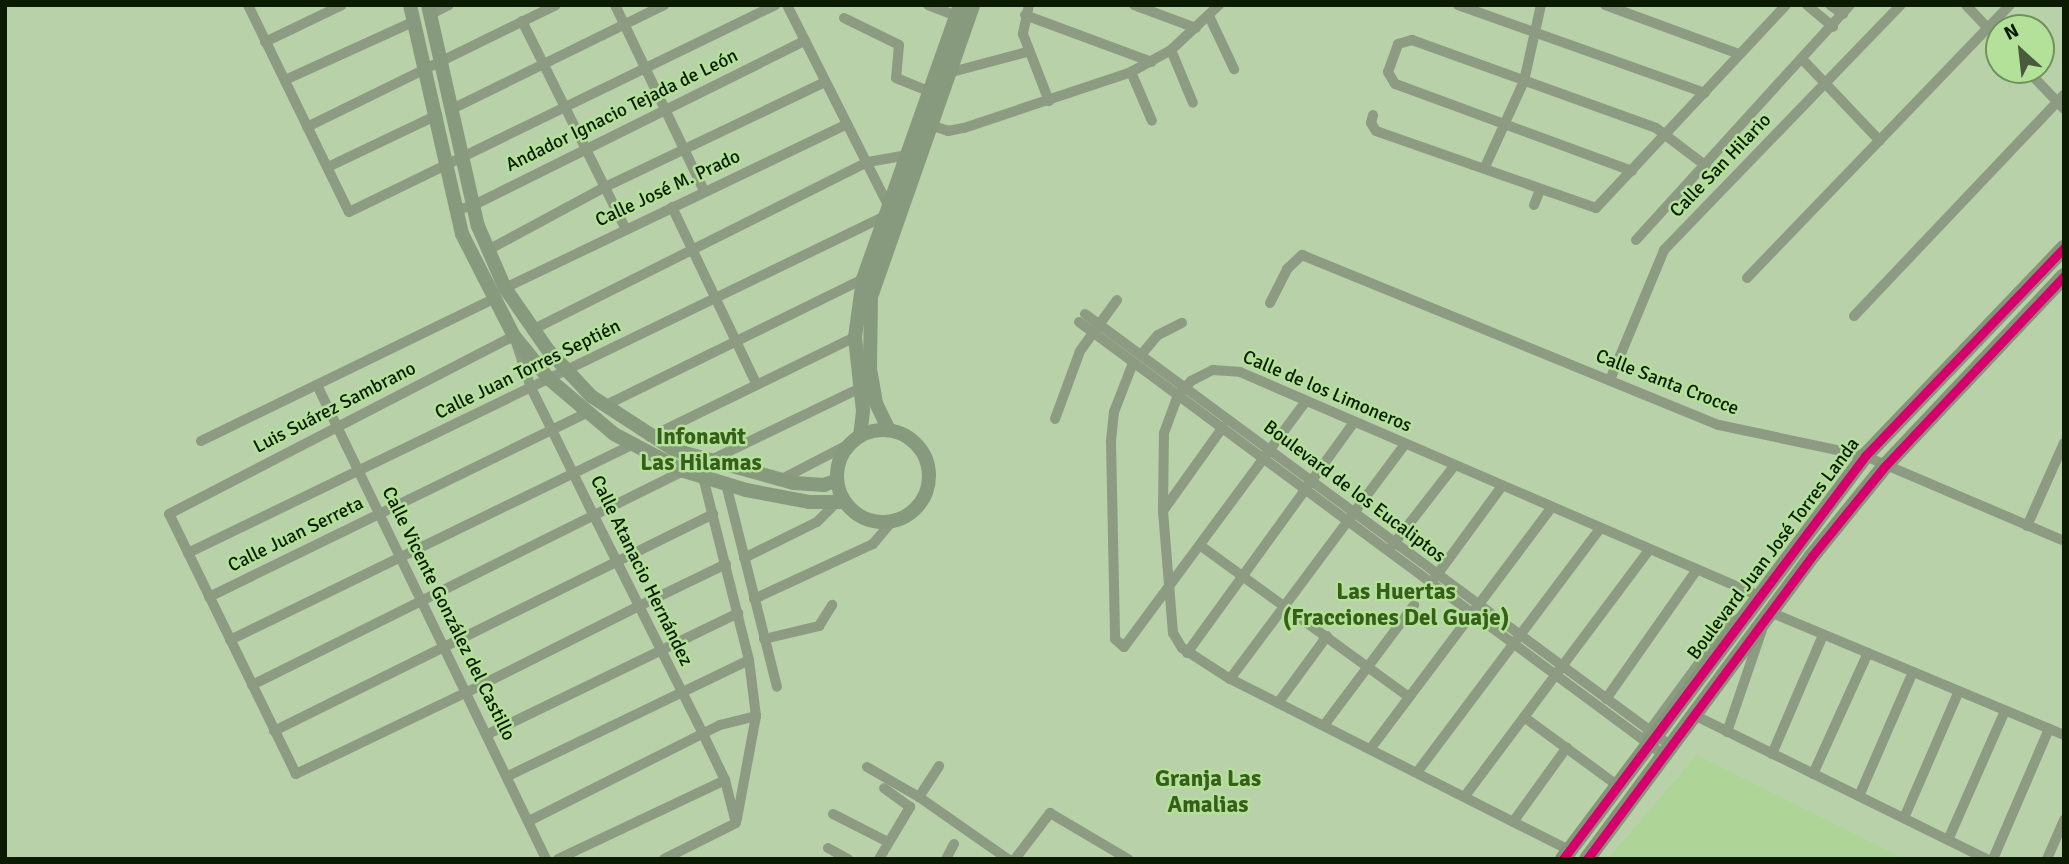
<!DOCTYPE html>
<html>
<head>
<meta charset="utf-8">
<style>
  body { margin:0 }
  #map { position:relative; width:2069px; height:864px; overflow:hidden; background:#b8d1a9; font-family:Signika,sans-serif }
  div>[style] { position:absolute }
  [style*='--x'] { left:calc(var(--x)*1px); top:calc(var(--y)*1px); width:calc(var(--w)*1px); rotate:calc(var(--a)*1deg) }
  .built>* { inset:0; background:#aed497 }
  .street>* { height:10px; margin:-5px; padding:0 5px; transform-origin:5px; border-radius:5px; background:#8c9b82 }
  .secondary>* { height:14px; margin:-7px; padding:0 7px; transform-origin:7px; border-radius:7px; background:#889a7e }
  .secondary>.ring { margin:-7px; padding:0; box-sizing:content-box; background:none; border:14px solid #889a7e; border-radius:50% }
  .primary>* { height:16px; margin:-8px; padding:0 8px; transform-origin:8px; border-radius:8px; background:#84957a }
  .cycleway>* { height:9px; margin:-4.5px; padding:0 4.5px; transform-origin:4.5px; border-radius:4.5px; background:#d6006c }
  span { translate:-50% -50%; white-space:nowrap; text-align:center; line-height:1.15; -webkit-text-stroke:5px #b3e199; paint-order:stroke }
  .street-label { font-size:19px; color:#0b1b01 }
  .quarter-label { font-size:23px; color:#375f19; font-weight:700 }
  .frame { position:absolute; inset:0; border:7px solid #0b1b01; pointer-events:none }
  .north { position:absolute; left:1985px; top:14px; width:70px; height:70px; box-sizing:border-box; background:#b3e199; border:2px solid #70925c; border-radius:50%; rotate:333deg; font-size:19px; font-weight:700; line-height:28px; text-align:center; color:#0b1b01 }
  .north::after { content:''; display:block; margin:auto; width:24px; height:32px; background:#485b3c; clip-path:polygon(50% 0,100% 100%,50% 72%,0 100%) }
</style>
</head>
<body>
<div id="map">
  <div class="built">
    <div style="clip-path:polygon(1697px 755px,1905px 859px,1608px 859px)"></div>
  </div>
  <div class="street">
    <div style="--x:248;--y:5;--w:230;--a:64"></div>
    <div style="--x:349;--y:212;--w:474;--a:-25.9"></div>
    <div style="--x:615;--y:5;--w:206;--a:64.4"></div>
    <div style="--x:787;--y:5;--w:224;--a:63.2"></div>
    <div style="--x:928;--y:5;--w:30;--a:21"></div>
    <div style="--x:1029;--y:5;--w:30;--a:102"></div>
    <div style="--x:1023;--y:34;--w:72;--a:68.8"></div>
    <div style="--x:1134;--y:5;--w:66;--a:20.4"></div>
    <div style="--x:1458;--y:5;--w:262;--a:19.6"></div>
    <div style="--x:1605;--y:5;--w:143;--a:20.1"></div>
    <div style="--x:1807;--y:5;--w:34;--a:40"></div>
    <div style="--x:1830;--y:5;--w:16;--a:35"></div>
    <div style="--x:1966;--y:5;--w:48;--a:46.7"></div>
    <div style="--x:431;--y:14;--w:20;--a:-27"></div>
    <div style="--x:1025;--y:15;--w:135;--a:20.3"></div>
    <div style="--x:1209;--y:16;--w:59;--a:64.7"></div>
    <div style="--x:844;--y:18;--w:61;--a:26.1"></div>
    <div style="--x:899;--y:45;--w:33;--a:95"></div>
    <div style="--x:896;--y:78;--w:35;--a:22"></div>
    <div style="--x:522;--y:21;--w:231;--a:63.5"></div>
    <div style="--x:265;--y:42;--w:85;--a:-25.7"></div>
    <div style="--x:1171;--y:50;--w:57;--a:67.5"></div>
    <div style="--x:1804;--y:61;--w:110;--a:46.5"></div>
    <div style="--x:2027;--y:70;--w:54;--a:46.5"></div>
    <div style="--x:1131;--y:72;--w:53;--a:66.8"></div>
    <div style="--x:948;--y:73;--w:82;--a:-14.9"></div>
    <div style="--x:285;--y:80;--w:143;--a:-24.4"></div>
    <div style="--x:454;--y:108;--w:234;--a:-26.1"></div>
    <div style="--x:1373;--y:115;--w:8;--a:104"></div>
    <div style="--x:1371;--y:123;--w:9;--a:58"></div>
    <div style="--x:1376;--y:131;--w:233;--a:19.3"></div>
    <div style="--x:1596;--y:208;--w:278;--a:-46.9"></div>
    <div style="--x:930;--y:125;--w:19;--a:18"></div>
    <div style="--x:948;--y:131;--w:16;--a:-11"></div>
    <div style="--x:964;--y:128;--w:176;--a:-18.5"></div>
    <div style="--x:1131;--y:72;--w:46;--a:-28.8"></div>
    <div style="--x:1171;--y:50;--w:66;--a:-43.2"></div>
    <div style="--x:307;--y:127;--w:277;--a:-26.1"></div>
    <div style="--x:328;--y:167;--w:121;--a:-25.5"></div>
    <div style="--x:1485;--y:167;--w:94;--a:-65.6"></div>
    <div style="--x:1524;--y:81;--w:78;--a:-77.4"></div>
    <div style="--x:1632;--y:171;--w:252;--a:-159.8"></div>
    <div style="--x:1395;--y:84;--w:14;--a:-120"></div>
    <div style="--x:1388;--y:72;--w:30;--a:-70"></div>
    <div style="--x:1398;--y:44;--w:15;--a:-16"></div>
    <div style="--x:1412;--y:40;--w:259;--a:19.8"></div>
    <div style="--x:1656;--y:128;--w:63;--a:37.2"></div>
    <div style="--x:1534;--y:205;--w:16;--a:-68"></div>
    <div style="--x:672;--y:207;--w:197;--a:64.5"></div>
    <div style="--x:455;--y:210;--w:17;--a:-13"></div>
    <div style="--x:472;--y:206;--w:372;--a:-26.4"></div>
    <div style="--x:1636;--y:240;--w:318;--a:-47.7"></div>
    <div style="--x:488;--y:250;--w:131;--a:-28.3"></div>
    <div style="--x:603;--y:188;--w:246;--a:-25.5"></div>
    <div style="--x:1747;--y:278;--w:379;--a:-46.1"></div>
    <div style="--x:505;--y:288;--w:379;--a:-25.6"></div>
    <div style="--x:1270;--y:303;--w:38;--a:-63"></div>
    <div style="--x:1287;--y:269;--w:21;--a:-43"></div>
    <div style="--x:1302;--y:255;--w:450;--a:22.2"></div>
    <div style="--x:1719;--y:425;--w:149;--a:12"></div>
    <div style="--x:1865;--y:456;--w:216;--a:23.1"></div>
    <div style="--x:1085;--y:314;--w:728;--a:36.4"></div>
    <div style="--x:1854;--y:316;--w:305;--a:-46.5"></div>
    <div style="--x:1079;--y:322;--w:728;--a:36.51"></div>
    <div style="--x:532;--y:330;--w:376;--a:-26.6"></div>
    <div style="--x:868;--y:162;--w:36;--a:-10"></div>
    <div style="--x:1141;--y:355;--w:26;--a:-50"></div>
    <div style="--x:1158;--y:335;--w:27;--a:-27"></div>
    <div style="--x:1133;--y:363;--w:53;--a:111.2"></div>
    <div style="--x:1114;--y:412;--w:30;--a:96"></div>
    <div style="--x:1111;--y:442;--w:197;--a:88.8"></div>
    <div style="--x:1115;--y:639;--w:12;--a:42"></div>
    <div style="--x:1124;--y:647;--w:305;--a:-53.5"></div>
    <div style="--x:1610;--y:380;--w:141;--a:-67.4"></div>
    <div style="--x:1664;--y:250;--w:341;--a:-46"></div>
    <div style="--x:317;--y:385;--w:526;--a:64.21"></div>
    <div style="--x:604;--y:406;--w:288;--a:-26.1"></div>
    <div style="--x:1055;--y:419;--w:72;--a:-69.8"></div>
    <div style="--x:1080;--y:351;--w:63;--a:-54"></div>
    <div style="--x:650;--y:437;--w:228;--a:-26"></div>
    <div style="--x:201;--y:441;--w:325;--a:-25.9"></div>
    <div style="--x:709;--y:461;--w:168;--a:-25.8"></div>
    <div style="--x:703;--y:477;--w:189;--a:75.9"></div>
    <div style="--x:749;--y:660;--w:56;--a:82.9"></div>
    <div style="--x:756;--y:716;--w:105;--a:100.5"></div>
    <div style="--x:780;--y:480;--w:80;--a:-27.5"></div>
    <div style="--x:726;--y:484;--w:209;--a:75.9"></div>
    <div style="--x:1163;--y:511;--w:103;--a:-54.5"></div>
    <div style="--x:2027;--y:526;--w:91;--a:-66"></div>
    <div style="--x:1201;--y:546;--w:257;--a:36"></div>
    <div style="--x:1392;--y:546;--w:101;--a:-52.2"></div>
    <div style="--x:188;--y:553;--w:772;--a:-25.8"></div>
    <div style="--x:744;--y:558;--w:81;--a:-26.3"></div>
    <div style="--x:817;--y:522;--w:27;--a:-45"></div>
    <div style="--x:726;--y:564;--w:97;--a:154.2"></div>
    <div style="--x:639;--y:606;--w:192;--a:153.4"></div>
    <div style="--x:467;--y:692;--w:190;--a:154.4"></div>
    <div style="--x:296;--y:774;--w:289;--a:-116"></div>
    <div style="--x:169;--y:514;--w:388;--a:-27.3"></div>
    <div style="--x:514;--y:336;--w:55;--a:71.9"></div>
    <div style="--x:531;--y:388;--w:47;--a:63.4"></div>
    <div style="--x:552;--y:430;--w:96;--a:64"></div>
    <div style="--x:594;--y:516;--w:246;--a:63.4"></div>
    <div style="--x:704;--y:736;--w:49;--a:64.5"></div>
    <div style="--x:725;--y:780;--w:44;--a:75.7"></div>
    <div style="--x:1434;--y:579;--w:115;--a:-53.8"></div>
    <div style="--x:209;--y:597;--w:420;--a:-26"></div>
    <div style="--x:754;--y:599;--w:131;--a:-24.8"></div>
    <div style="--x:873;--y:544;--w:30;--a:-50"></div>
    <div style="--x:1770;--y:612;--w:319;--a:22.7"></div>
    <div style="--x:764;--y:639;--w:57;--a:-13.3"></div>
    <div style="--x:819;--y:626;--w:25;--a:-58"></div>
    <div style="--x:230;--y:640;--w:446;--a:-25.9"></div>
    <div style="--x:1187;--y:653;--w:285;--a:-54.1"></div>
    <div style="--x:1230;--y:679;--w:293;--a:-53.3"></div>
    <div style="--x:252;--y:685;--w:482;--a:-26.4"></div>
    <div style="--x:1606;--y:699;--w:156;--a:-54.9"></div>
    <div style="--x:1278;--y:703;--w:83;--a:-53.8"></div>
    <div style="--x:1694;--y:715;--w:326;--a:26.2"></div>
    <div style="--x:1524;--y:717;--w:115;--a:36.2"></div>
    <div style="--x:1325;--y:724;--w:149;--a:-53.2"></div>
    <div style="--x:274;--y:731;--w:490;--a:-26.3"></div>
    <div style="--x:1727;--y:732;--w:108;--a:-71.1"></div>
    <div style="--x:488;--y:734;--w:278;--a:-25.8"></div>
    <div style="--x:1647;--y:734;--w:135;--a:-53.7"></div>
    <div style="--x:1727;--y:625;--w:15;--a:-28"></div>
    <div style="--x:1371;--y:748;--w:300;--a:-53.1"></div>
    <div style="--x:1772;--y:754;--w:129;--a:-66.8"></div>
    <div style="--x:867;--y:767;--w:60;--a:30"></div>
    <div style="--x:919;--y:797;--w:108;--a:34.9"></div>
    <div style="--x:1418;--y:771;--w:303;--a:-53.1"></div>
    <div style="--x:1813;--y:774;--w:133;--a:-65.6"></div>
    <div style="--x:508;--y:776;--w:267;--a:-25.7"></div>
    <div style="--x:1465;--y:796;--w:307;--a:-53.2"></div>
    <div style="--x:1859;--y:796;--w:135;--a:-66.5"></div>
    <div style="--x:919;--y:797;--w:37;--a:-57"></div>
    <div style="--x:833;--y:814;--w:62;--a:27"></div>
    <div style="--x:1904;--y:818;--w:138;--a:-66.6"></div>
    <div style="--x:529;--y:821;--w:214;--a:-26.7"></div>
    <div style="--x:720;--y:725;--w:37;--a:-14"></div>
    <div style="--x:1513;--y:822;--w:92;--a:-54.2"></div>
    <div style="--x:1948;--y:840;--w:141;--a:-66.2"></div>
    <div style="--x:828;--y:848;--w:23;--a:29"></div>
    <div style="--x:1569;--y:850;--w:380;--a:-153.2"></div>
    <div style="--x:1230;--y:679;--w:57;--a:-147.1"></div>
    <div style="--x:1182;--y:648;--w:17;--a:-121"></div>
    <div style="--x:1173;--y:633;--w:122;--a:-94.7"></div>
    <div style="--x:1163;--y:511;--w:78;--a:-89.3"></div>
    <div style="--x:1164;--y:433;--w:40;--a:-69.8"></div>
    <div style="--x:1178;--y:395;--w:19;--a:-47"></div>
    <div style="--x:1191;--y:381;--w:25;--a:-27"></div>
    <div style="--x:1213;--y:370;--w:27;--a:4"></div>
    <div style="--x:1240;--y:372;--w:565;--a:23.34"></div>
    <div style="--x:558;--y:859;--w:185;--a:-25.3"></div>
    <div style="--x:664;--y:859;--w:80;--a:-26.6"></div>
    <div style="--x:879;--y:859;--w:61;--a:-59.2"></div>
    <div style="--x:910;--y:807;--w:32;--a:-144"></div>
    <div style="--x:946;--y:859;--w:17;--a:-62"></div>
    <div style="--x:1015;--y:859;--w:58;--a:-52.7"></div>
    <div style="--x:1050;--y:813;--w:91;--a:30.5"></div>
    <div style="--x:1993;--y:859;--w:142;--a:-66.7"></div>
    <div style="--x:2047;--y:859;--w:43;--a:-66.4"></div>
  </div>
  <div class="secondary">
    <div style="--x:410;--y:5;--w:235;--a:77.2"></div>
    <div style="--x:462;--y:234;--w:114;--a:63"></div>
    <div style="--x:514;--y:336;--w:55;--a:50.9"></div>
    <div style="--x:549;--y:379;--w:85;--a:40.2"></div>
    <div style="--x:614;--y:434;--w:79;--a:27.9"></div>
    <div style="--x:684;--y:471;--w:65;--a:17"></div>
    <div style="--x:746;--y:490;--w:64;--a:10.8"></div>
    <div style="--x:809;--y:502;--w:36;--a:0"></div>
    <div style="--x:428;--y:5;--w:227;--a:77.3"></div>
    <div style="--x:478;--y:226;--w:68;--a:66.5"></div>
    <div style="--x:505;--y:288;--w:75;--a:55.3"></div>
    <div style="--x:548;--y:350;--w:63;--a:46.9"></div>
    <div style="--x:591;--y:396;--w:99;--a:33"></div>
    <div style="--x:674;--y:450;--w:124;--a:15.4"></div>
    <div style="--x:794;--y:483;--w:30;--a:4"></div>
    <div style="--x:824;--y:485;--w:14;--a:-21"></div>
    <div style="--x:889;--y:430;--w:30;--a:-116"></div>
    <div style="--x:876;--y:403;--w:36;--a:-100"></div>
    <div style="--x:870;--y:368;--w:71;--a:-89.2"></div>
    <div style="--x:871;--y:297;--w:309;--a:-70.7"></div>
    <div class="ring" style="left:837px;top:430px;width:78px;height:78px"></div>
    <div style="--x:860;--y:436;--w:25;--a:-83"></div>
    <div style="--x:863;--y:411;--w:74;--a:-96.2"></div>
    <div style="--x:855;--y:337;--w:59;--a:-82.1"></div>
    <div style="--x:863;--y:279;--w:291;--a:-70.5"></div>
  </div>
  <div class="primary">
    <div style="--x:1563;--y:859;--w:504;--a:-53.15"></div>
    <div style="--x:1865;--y:456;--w:288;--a:-46.3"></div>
    <div style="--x:1587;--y:859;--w:377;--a:-53.4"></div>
    <div style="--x:1812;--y:556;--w:116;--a:-51"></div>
    <div style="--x:1885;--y:466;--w:261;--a:-46.7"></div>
  </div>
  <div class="cycleway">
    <div style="--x:1563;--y:859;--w:504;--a:-53.15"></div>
    <div style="--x:1865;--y:456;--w:288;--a:-46.3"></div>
    <div style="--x:1587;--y:859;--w:377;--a:-53.4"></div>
    <div style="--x:1812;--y:556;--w:116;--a:-51"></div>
    <div style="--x:1885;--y:466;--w:261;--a:-46.7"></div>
  </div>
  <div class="street-label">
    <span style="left:622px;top:111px;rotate:-26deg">Andador Ignacio Tejada de León</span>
    <span style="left:1721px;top:166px;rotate:-46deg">Calle San Hilario</span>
    <span style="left:668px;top:189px;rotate:-25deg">Calle José M. Prado</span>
    <span style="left:528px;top:370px;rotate:-26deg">Calle Juan Torres Septién</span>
    <span style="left:1667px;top:383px;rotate:21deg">Calle Santa Crocce</span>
    <span style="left:1327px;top:392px;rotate:23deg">Calle de los Limoneros</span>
    <span style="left:335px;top:408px;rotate:-27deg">Luis Suárez Sambrano</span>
    <span style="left:1354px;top:492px;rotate:37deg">Boulevard de los Eucaliptos</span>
    <span style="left:296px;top:535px;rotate:-26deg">Calle Juan Serreta</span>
    <span style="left:1774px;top:549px;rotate:-53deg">Boulevard Juan José Torres Landa</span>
    <span style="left:641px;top:571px;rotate:64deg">Calle Atanacio Hernández</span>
    <span style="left:448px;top:614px;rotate:64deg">Calle Vicente González del Castillo</span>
  </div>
  <div class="quarter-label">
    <span style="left:701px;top:450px">Infonavit<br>Las Hilamas</span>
    <span style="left:1396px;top:605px">Las Huertas<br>(Fracciones Del Guaje)</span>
    <span style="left:1208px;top:792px">Granja Las<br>Amalias</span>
  </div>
  <div class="frame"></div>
  <div class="north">N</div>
</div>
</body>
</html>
